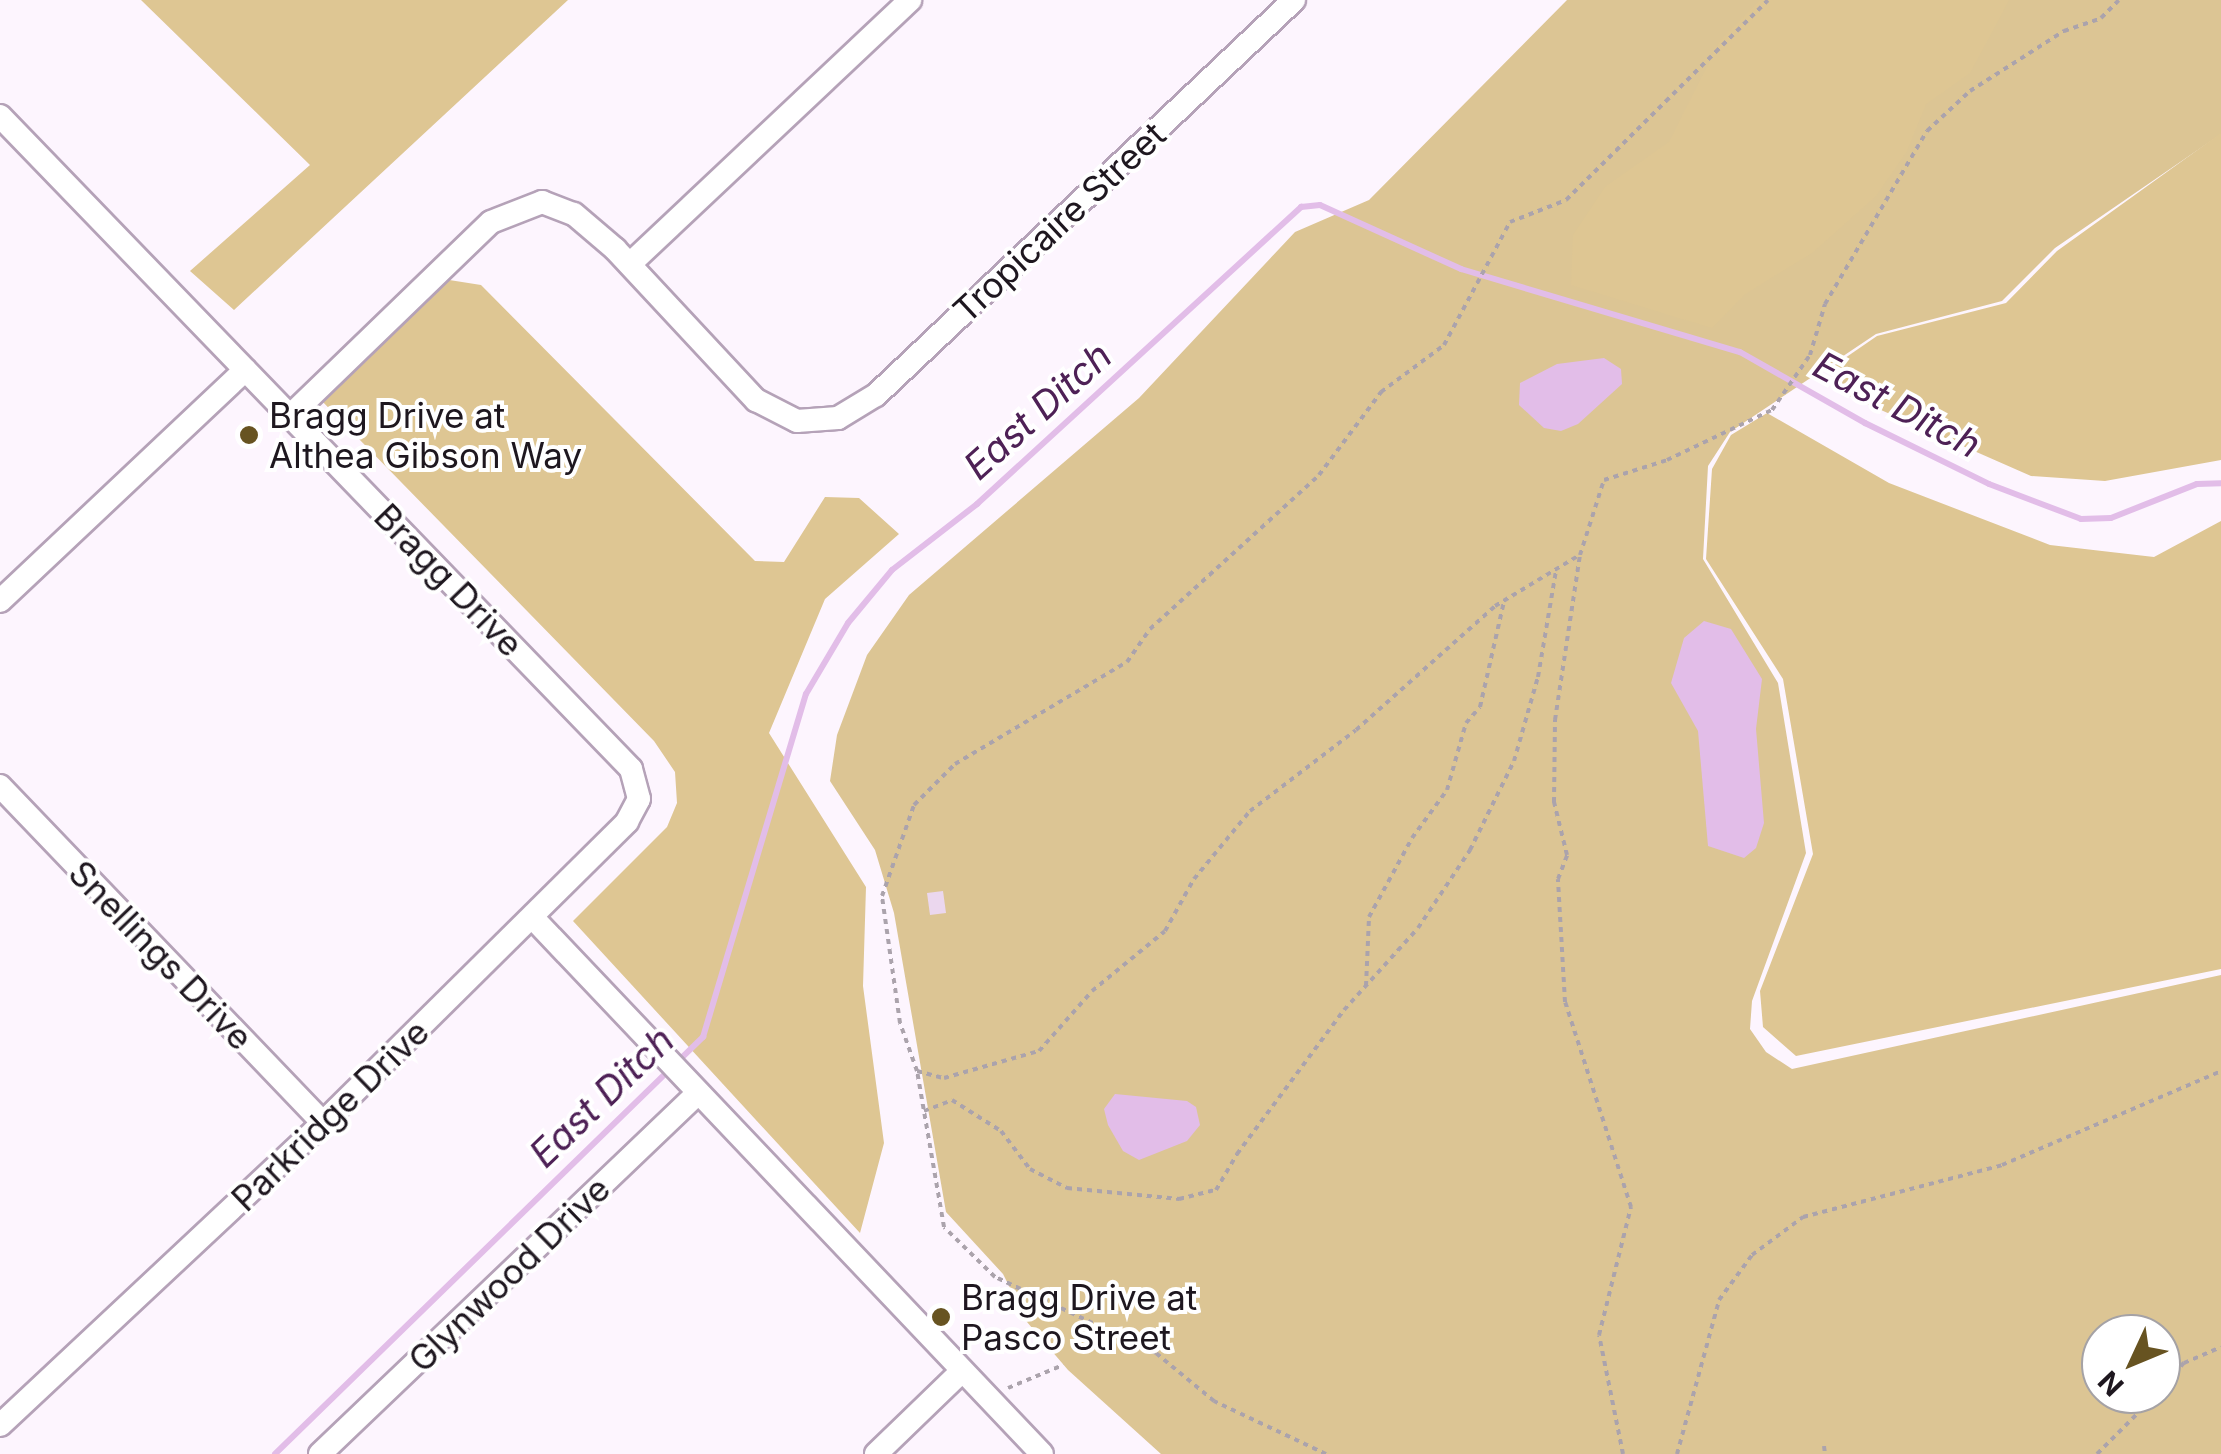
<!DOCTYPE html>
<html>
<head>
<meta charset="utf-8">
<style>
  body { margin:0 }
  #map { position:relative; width:2221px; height:1454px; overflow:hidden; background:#fdf5fe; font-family:Inter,sans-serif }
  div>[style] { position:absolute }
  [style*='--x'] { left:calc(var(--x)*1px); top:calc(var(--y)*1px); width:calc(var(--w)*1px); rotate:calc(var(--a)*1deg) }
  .green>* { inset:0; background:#dcc594 }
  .forest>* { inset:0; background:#dec693 }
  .water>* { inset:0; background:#e2bde8 }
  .stream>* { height:6px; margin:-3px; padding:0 3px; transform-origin:3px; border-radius:3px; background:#e2bde8 }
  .building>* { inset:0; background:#ebd7ee }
  .path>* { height:4px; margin-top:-2px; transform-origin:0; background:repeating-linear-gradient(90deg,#aba3ac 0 5px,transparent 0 10px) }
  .roads { filter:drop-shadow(2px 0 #b5a2b8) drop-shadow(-2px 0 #b5a2b8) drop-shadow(0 2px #b5a2b8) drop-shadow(0 -2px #b5a2b8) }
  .minor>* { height:22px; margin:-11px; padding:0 11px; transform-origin:11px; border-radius:11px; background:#fff }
  .dots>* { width:28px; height:28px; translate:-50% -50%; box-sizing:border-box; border:5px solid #fff; border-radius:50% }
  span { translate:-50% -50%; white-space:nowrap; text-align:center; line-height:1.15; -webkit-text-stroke:8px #fff; paint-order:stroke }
  .street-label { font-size:35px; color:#1e171f }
  .poi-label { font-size:35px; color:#1e171f }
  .left { translate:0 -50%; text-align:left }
  .water-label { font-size:38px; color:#4e2156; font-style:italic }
  .north { position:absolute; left:2081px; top:1314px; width:100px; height:100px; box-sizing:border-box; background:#fff; border:2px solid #a5a2a5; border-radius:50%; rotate:226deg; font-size:28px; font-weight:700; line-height:40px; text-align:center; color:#1e171f }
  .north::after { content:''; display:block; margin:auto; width:35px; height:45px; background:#675321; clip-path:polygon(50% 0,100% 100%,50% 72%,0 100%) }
</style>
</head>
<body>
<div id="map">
  <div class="green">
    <div style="clip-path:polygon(evenodd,1567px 0,2221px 0,2221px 134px,2055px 248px,2002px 301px,1876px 334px,1730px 432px,1708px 466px,1703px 559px,1778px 683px,1806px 853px,1752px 1001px,1750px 1029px,1766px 1052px,1792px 1069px,2221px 975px,2221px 1454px,1161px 1454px,1068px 1370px,1027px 1322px,1003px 1274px,946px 1212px,894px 913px,875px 850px,830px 781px,837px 735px,867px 655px,909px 595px,1139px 398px,1295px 232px,1369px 200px,1567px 0,2101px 1334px,2161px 1334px,2161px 1394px,2101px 1394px,2101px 1334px)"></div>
  </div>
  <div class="forest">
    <div style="clip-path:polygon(141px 0,568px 0,234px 310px,190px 271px,310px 165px)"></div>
    <div style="clip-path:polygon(1760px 0,2009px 0,1970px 73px,1926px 104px,1907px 151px,1876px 196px,1812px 253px,1745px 294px,1712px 328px,1571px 285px,1573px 235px,1605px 187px,1669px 142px,1720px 41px)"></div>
    <div style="clip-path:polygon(2221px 133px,2221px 460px,2105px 481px,2031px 476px,1840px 392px,1829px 369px,1877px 336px,2006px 303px,2057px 251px)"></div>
    <div style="clip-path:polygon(443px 279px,481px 285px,755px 561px,784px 562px,825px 497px,859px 498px,899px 534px,825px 599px,769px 733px,866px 887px,863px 986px,884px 1143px,860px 1233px,573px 921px,667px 827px,677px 803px,675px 772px,654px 741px,317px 396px)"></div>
    <div style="clip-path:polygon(1767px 413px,1889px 483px,2050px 545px,2154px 557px,2221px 521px,2221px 969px,1796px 1056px,1763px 1027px,1760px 991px,1813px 854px,1783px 679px,1706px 559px,1712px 469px,1731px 435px)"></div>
  </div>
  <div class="water">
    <div style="clip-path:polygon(1604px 358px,1621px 369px,1622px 384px,1578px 424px,1561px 431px,1544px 428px,1519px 405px,1520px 383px,1557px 364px)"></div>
    <div style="clip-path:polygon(1704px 621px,1731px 629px,1762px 679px,1756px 729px,1764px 823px,1756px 848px,1744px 858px,1708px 846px,1698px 731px,1671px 683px,1684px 638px)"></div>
    <div style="clip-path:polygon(1115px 1094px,1187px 1101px,1196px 1107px,1200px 1125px,1187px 1141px,1139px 1160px,1123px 1151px,1108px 1125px,1104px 1109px)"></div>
  </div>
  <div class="stream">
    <div style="--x:275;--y:1454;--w:598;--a:-44.25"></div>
    <div style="--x:703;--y:1037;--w:358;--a:-73.3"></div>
    <div style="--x:806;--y:694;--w:82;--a:-59.4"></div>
    <div style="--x:848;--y:623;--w:69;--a:-50.3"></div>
    <div style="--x:892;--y:570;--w:108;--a:-37.8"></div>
    <div style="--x:977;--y:504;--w:440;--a:-42.5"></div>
    <div style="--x:1301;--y:207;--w:19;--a:-6"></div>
    <div style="--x:1320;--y:205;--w:155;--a:24.4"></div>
    <div style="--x:1461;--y:269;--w:291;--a:16.6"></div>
    <div style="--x:1740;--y:352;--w:144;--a:29.6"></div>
    <div style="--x:1865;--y:423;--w:138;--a:26.2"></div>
    <div style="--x:1989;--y:484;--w:98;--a:20.8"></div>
    <div style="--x:2081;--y:519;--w:30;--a:-2"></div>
    <div style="--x:2111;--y:518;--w:92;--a:-21.6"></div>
    <div style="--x:2197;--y:484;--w:24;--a:-2"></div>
  </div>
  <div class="building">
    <div style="clip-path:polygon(943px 891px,946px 913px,930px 915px,927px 893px)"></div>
  </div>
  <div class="path">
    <div style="--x:1366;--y:986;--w:69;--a:-87.5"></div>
    <div style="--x:1369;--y:917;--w:90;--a:-61.4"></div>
    <div style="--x:1412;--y:838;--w:59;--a:-53.9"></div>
    <div style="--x:1447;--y:790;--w:70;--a:-74.2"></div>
    <div style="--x:1466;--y:723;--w:21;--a:-49"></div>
    <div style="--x:1480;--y:707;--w:109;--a:-77.2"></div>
    <div style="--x:917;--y:1071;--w:28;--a:15"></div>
    <div style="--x:944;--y:1078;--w:99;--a:-15.9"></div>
    <div style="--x:1039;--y:1051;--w:80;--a:-48.5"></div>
    <div style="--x:1092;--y:991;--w:94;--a:-39.4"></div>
    <div style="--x:1165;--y:931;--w:60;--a:-60.9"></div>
    <div style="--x:1194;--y:879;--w:88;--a:-50.5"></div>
    <div style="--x:1250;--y:811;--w:133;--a:-37.4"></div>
    <div style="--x:1356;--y:730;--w:186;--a:-41.7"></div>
    <div style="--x:1495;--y:606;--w:97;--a:-31.1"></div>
    <div style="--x:924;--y:1111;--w:30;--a:-21"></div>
    <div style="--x:952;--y:1100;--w:58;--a:32.3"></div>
    <div style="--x:1001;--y:1131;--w:48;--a:52.7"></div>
    <div style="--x:1030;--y:1169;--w:42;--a:27.2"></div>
    <div style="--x:1067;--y:1188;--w:113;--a:5.6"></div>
    <div style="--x:1179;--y:1199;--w:38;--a:-14"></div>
    <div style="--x:1216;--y:1190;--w:42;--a:-59.7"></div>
    <div style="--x:1237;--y:1154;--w:179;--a:-53.4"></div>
    <div style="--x:1344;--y:1010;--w:110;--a:-47.9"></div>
    <div style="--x:1418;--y:928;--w:94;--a:-56.3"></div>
    <div style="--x:1470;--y:850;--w:99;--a:-63.7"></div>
    <div style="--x:1514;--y:761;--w:87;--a:-74.1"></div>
    <div style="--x:1538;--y:677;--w:108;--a:-80.4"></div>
    <div style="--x:1008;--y:1388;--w:60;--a:-22.7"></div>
    <div style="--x:2161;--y:1389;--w:35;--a:-49"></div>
    <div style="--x:2184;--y:1363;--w:40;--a:-23.4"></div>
    <div style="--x:1824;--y:1446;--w:8;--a:83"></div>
    <div style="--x:1326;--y:1454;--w:124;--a:-154.7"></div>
    <div style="--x:1214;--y:1401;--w:75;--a:-140.4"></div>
    <div style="--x:1156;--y:1353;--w:178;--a:-154.7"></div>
    <div style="--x:995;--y:1277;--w:71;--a:-135.6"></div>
    <div style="--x:944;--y:1227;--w:158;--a:-99.8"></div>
    <div style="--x:917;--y:1071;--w:51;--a:-109.5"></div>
    <div style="--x:900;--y:1023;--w:128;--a:-98.1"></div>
    <div style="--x:882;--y:896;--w:96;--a:-70.6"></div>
    <div style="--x:914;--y:805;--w:58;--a:-45"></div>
    <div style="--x:955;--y:764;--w:200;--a:-30.7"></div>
    <div style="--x:1127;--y:662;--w:40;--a:-55.1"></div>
    <div style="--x:1150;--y:629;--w:229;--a:-42.3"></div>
    <div style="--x:1319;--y:475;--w:104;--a:-53.2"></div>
    <div style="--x:1381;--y:392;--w:79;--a:-36.7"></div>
    <div style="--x:1444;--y:345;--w:140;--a:-61.8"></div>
    <div style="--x:1510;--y:222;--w:60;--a:-21.4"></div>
    <div style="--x:1566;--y:200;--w:284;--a:-44.7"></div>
    <div style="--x:1623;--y:1454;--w:121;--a:-101.4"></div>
    <div style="--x:1599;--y:1335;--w:132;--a:-76"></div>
    <div style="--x:1631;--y:1207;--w:215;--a:-107.8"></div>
    <div style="--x:1565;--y:1002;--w:123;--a:-93.3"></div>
    <div style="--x:1558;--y:879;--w:26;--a:-69"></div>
    <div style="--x:1567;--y:855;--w:55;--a:-103.8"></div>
    <div style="--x:1554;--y:802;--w:82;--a:-89.3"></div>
    <div style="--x:1555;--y:720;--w:167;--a:-81.4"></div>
    <div style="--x:1580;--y:555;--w:79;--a:-72.3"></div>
    <div style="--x:1604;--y:480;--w:66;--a:-17.6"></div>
    <div style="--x:1667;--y:460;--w:116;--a:-25.5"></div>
    <div style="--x:1772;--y:410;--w:67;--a:-55.4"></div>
    <div style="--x:1810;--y:355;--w:53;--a:-73.6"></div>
    <div style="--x:1825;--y:304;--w:201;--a:-59.5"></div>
    <div style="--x:1927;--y:131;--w:59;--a:-42.9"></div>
    <div style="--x:1970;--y:91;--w:112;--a:-32.6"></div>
    <div style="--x:2064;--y:31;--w:39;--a:-19"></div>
    <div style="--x:2101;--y:18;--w:25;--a:-45"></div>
    <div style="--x:1677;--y:1454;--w:160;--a:-74.7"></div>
    <div style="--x:1719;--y:1300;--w:56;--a:-53.7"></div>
    <div style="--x:1752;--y:1255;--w:64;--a:-36.7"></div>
    <div style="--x:1803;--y:1217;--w:206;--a:-14.6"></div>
    <div style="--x:2002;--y:1165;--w:238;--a:-23.2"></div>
    <div style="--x:2097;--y:1454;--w:85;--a:-45"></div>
  </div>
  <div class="roads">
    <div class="minor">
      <div style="--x:0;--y:116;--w:908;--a:45.98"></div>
      <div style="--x:631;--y:769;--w:31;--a:75"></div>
      <div style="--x:639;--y:799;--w:26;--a:118"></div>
      <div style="--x:627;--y:822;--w:428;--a:135.3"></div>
      <div style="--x:323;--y:1123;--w:442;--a:136.9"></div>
      <div style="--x:630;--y:264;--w:385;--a:-43.3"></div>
      <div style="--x:290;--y:416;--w:279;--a:-44"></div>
      <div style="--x:491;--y:222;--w:55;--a:-21.4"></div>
      <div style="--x:542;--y:202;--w:34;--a:21"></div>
      <div style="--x:574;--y:214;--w:54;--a:40.5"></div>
      <div style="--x:615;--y:249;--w:207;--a:47"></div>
      <div style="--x:756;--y:400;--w:46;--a:27.1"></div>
      <div style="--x:797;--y:421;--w:41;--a:-4.2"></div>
      <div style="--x:838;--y:418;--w:44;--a:-31.2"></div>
      <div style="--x:876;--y:395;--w:575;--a:-43.38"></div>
      <div style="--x:0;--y:601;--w:337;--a:-43.3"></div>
      <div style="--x:0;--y:786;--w:467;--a:46.2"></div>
      <div style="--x:533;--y:918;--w:739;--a:46.48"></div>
      <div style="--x:320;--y:1454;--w:523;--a:-43.68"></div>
      <div style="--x:876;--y:1454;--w:118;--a:-44"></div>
    </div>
  </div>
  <div class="dots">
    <div style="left:249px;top:435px;background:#675321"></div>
    <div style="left:941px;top:1317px;background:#675321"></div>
  </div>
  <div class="street-label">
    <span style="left:1059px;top:222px;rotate:-43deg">Tropicaire Street</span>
    <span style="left:449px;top:580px;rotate:46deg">Bragg Drive</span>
    <span style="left:161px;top:955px;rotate:46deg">Snellings Drive</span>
    <span style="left:330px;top:1115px;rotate:-44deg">Parkridge Drive</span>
    <span style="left:509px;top:1274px;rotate:-44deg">Glynwood Drive</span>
  </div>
  <div class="poi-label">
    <span class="left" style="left:269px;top:435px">Bragg Drive at<br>Althea Gibson Way</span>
    <span class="left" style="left:961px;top:1317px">Bragg Drive at<br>Pasco Street</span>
  </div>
  <div class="water-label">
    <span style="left:1897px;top:405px;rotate:28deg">East Ditch</span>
    <span style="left:1038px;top:411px;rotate:-42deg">East Ditch</span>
    <span style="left:602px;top:1097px;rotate:-44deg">East Ditch</span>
  </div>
  <div class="north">N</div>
</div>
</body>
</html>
